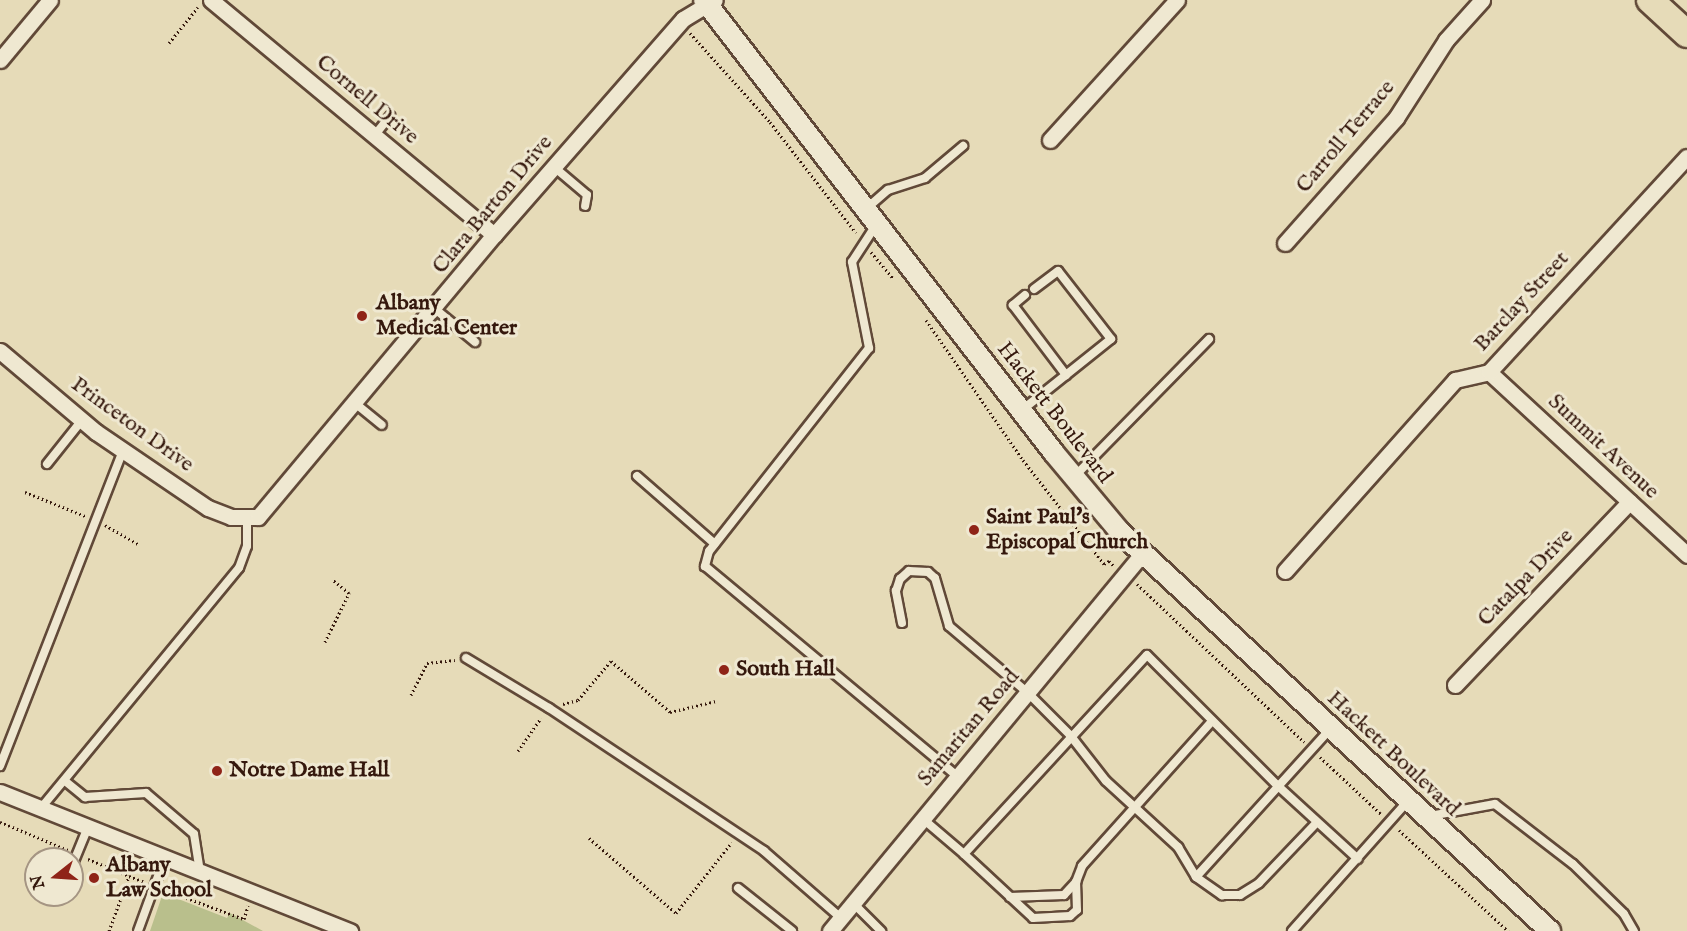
<!DOCTYPE html>
<html>
<head>
<meta charset="utf-8">
<style>
  body { margin:0 }
  #map { position:relative; width:1687px; height:931px; overflow:hidden; background:#e6dbb8; font-family:"IM FELL English",serif }
  div>[style] { position:absolute }
  [style*='--x'] { left:calc(var(--x)*1px); top:calc(var(--y)*1px); width:calc(var(--w)*1px); rotate:calc(var(--a)*1deg) }
  .green>* { inset:0; background:#b9bf8c }
  .path>* { height:3px; margin-top:-1.5px; transform-origin:0; background:repeating-linear-gradient(90deg,#35180d 0 1.5px,transparent 0 4.5px) }
  .roads { filter:drop-shadow(2px 0 #614938) drop-shadow(-2px 0 #614938) drop-shadow(0 2px #614938) drop-shadow(0 -2px #614938) }
  .service>* { height:8px; margin:-4px; padding:0 4px; transform-origin:4px; border-radius:4px; background:#efe8d1 }
  .minor>* { height:15px; margin:-7.5px; padding:0 7.5px; transform-origin:7.5px; border-radius:7.5px; background:#efe8d1 }
  .tertiary>* { height:20px; margin:-10px; padding:0 10px; transform-origin:10px; border-radius:10px; background:#efe8d1 }
  .primary>* { height:26px; margin:-13px; padding:0 13px; transform-origin:13px; border-radius:13px; background:#e6dbb8 }
  .dots>* { width:16px; height:16px; translate:-50% -50%; box-sizing:border-box; border:3px solid #efe8d1; border-radius:50% }
  span { translate:-50% -50%; white-space:nowrap; text-align:center; line-height:1.15; -webkit-text-stroke:6px #efe8d1; paint-order:stroke }
  .street-label { font-size:22px; color:#35180d }
  .poi-label { font-size:22px; color:#35180d; font-weight:700 }
  .left { translate:0 -50%; text-align:left }
  .north { position:absolute; left:24px; top:847px; width:60px; height:60px; box-sizing:border-box; background:#efe8d1; border:2px solid #a59583; border-radius:50%; rotate:253deg; font-size:16px; font-weight:700; line-height:24px; text-align:center; color:#35180d }
  .north::after { content:''; display:block; margin:auto; width:21px; height:27px; background:#8f2418; clip-path:polygon(50% 0,100% 100%,50% 72%,0 100%) }
</style>
</head>
<body>
<div id="map">
  <div class="green">
    <div style="clip-path:polygon(163px 893px,227px 918px,230px 913px,263px 931px,150px 931px)"></div>
  </div>
  <div class="path">
    <div style="--x:690;--y:33;--w:120;--a:48"></div>
    <div style="--x:770;--y:122;--w:140;--a:52.2"></div>
    <div style="--x:169;--y:43;--w:46;--a:-51.1"></div>
    <div style="--x:871;--y:252;--w:35;--a:50"></div>
    <div style="--x:926;--y:320;--w:170;--a:55.3"></div>
    <div style="--x:1023;--y:460;--w:132;--a:52.1"></div>
    <div style="--x:1104;--y:564;--w:6;--a:-31"></div>
    <div style="--x:1109;--y:561;--w:6;--a:45"></div>
    <div style="--x:25;--y:492;--w:65;--a:21.8"></div>
    <div style="--x:105;--y:525;--w:39;--a:30"></div>
    <div style="--x:1137;--y:584;--w:230;--a:43.4"></div>
    <div style="--x:325;--y:642;--w:55;--a:-63.9"></div>
    <div style="--x:349;--y:593;--w:22;--a:-141"></div>
    <div style="--x:411;--y:695;--w:36;--a:-63"></div>
    <div style="--x:427;--y:663;--w:28;--a:-6"></div>
    <div style="--x:563;--y:704;--w:16;--a:-15"></div>
    <div style="--x:578;--y:700;--w:51;--a:-49.8"></div>
    <div style="--x:611;--y:661;--w:78;--a:40.8"></div>
    <div style="--x:670;--y:712;--w:47;--a:-13.4"></div>
    <div style="--x:518;--y:751;--w:40;--a:-55.1"></div>
    <div style="--x:1320;--y:757;--w:83;--a:43.1"></div>
    <div style="--x:0;--y:822;--w:74;--a:22.4"></div>
    <div style="--x:1399;--y:830;--w:149;--a:42.8"></div>
    <div style="--x:589;--y:838;--w:115;--a:40.8"></div>
    <div style="--x:676;--y:913;--w:90;--a:-51.7"></div>
    <div style="--x:88;--y:859;--w:44;--a:22.5"></div>
    <div style="--x:165;--y:890;--w:84;--a:20.2"></div>
    <div style="--x:244;--y:919;--w:14;--a:-73"></div>
    <div style="--x:109;--y:931;--w:59;--a:-70"></div>
    <div style="--x:129;--y:876;--w:17;--a:21"></div>
  </div>
  <div class="roads">
    <div class="service">
      <div style="--x:374;--y:136;--w:26;--a:-51"></div>
      <div style="--x:554;--y:167;--w:43;--a:40.3"></div>
      <div style="--x:587;--y:195;--w:11;--a:100"></div>
      <div style="--x:867;--y:208;--w:28;--a:-41"></div>
      <div style="--x:888;--y:190;--w:39;--a:-18"></div>
      <div style="--x:925;--y:178;--w:50;--a:-40.1"></div>
      <div style="--x:876;--y:225;--w:44;--a:123"></div>
      <div style="--x:852;--y:262;--w:88;--a:78.8"></div>
      <div style="--x:869;--y:348;--w:258;--a:128.2"></div>
      <div style="--x:709;--y:551;--w:16;--a:105"></div>
      <div style="--x:705;--y:566;--w:329;--a:39.8"></div>
      <div style="--x:1025;--y:295;--w:16;--a:140"></div>
      <div style="--x:1013;--y:305;--w:88;--a:52.9"></div>
      <div style="--x:435;--y:309;--w:52;--a:39.5"></div>
      <div style="--x:356;--y:404;--w:33;--a:39"></div>
      <div style="--x:1022;--y:410;--w:114;--a:-38.6"></div>
      <div style="--x:1111;--y:339;--w:86;--a:-127.9"></div>
      <div style="--x:1058;--y:271;--w:30;--a:143"></div>
      <div style="--x:47;--y:464;--w:56;--a:-51.5"></div>
      <div style="--x:637;--y:476;--w:103;--a:41.1"></div>
      <div style="--x:1074;--y:477;--w:193;--a:-45.6"></div>
      <div style="--x:902;--y:623;--w:33;--a:-101"></div>
      <div style="--x:896;--y:591;--w:13;--a:-72"></div>
      <div style="--x:900;--y:579;--w:12;--a:-42"></div>
      <div style="--x:909;--y:571;--w:19;--a:3"></div>
      <div style="--x:928;--y:572;--w:9;--a:41"></div>
      <div style="--x:935;--y:578;--w:50;--a:73.7"></div>
      <div style="--x:949;--y:626;--w:104;--a:40.3"></div>
      <div style="--x:1028;--y:693;--w:59;--a:45"></div>
      <div style="--x:1070;--y:735;--w:58;--a:52"></div>
      <div style="--x:1106;--y:781;--w:98;--a:42.5"></div>
      <div style="--x:1178;--y:847;--w:35;--a:59"></div>
      <div style="--x:1196;--y:877;--w:32;--a:35"></div>
      <div style="--x:1222;--y:895;--w:18;--a:0"></div>
      <div style="--x:1240;--y:895;--w:22;--a:-32"></div>
      <div style="--x:1259;--y:883;--w:84;--a:-46.4"></div>
      <div style="--x:466;--y:658;--w:97;--a:31.1"></div>
      <div style="--x:549;--y:708;--w:258;--a:33.6"></div>
      <div style="--x:764;--y:851;--w:102;--a:41"></div>
      <div style="--x:0;--y:766;--w:339;--a:-68.7"></div>
      <div style="--x:65;--y:781;--w:26;--a:39"></div>
      <div style="--x:85;--y:797;--w:61;--a:-3.8"></div>
      <div style="--x:146;--y:793;--w:63;--a:40.5"></div>
      <div style="--x:194;--y:834;--w:37;--a:81"></div>
      <div style="--x:41;--y:808;--w:311;--a:-50.5"></div>
      <div style="--x:239;--y:568;--w:23;--a:-70"></div>
      <div style="--x:247;--y:546;--w:27;--a:-90"></div>
      <div style="--x:1430;--y:816;--w:66;--a:-10.5"></div>
      <div style="--x:1495;--y:804;--w:98;--a:37.6"></div>
      <div style="--x:1573;--y:864;--w:71;--a:44.4"></div>
      <div style="--x:1624;--y:914;--w:20;--a:60"></div>
      <div style="--x:923;--y:819;--w:54;--a:40.5"></div>
      <div style="--x:964;--y:854;--w:270;--a:-47.4"></div>
      <div style="--x:1147;--y:655;--w:185;--a:45"></div>
      <div style="--x:1278;--y:786;--w:108;--a:42.4"></div>
      <div style="--x:964;--y:854;--w:94;--a:42.8"></div>
      <div style="--x:1033;--y:918;--w:37;--a:-3"></div>
      <div style="--x:1070;--y:916;--w:9;--a:-41"></div>
      <div style="--x:1077;--y:910;--w:28;--a:-92"></div>
      <div style="--x:1076;--y:882;--w:17;--a:-69"></div>
      <div style="--x:1082;--y:866;--w:195;--a:-48.1"></div>
      <div style="--x:72;--y:866;--w:42;--a:-67.7"></div>
      <div style="--x:1196;--y:877;--w:200;--a:-47.8"></div>
      <div style="--x:738;--y:888;--w:69;--a:38.5"></div>
      <div style="--x:1010;--y:897;--w:54;--a:-2.1"></div>
      <div style="--x:1064;--y:895;--w:18;--a:-47"></div>
      <div style="--x:853;--y:903;--w:40;--a:45"></div>
      <div style="--x:138;--y:931;--w:79;--a:-70"></div>
      <div style="--x:1292;--y:931;--w:174;--a:-48.3"></div>
    </div>
    <div class="minor">
      <div style="--x:211;--y:0;--w:368;--a:39.7"></div>
      <div style="--x:0;--y:60;--w:78;--a:-50.2"></div>
      <div style="--x:1050;--y:140;--w:189;--a:-47.8"></div>
      <div style="--x:1285;--y:243;--w:167;--a:-48.4"></div>
      <div style="--x:1396;--y:118;--w:93;--a:-57.3"></div>
      <div style="--x:1446;--y:40;--w:54;--a:-48"></div>
      <div style="--x:0;--y:351;--w:126;--a:40.2"></div>
      <div style="--x:96;--y:432;--w:135;--a:34.2"></div>
      <div style="--x:208;--y:508;--w:25;--a:21"></div>
      <div style="--x:231;--y:517;--w:27;--a:0"></div>
      <div style="--x:258;--y:517;--w:368;--a:-50.1"></div>
      <div style="--x:494;--y:235;--w:287;--a:-48.8"></div>
      <div style="--x:683;--y:19;--w:37;--a:-31"></div>
      <div style="--x:1489;--y:372;--w:270;--a:42.7"></div>
      <div style="--x:1285;--y:571;--w:256;--a:-48.3"></div>
      <div style="--x:1455;--y:380;--w:35;--a:-13"></div>
      <div style="--x:1489;--y:372;--w:292;--a:-47.4"></div>
      <div style="--x:1455;--y:685;--w:253;--a:-46.4"></div>
      <div style="--x:0;--y:792;--w:377;--a:21.7"></div>
      <div style="--x:830;--y:931;--w:489;--a:-50.4"></div>
    </div>
    <div class="tertiary">
      <div style="--x:704;--y:0;--w:572;--a:52.31"></div>
      <div style="--x:1054;--y:453;--w:103;--a:50.1"></div>
      <div style="--x:1120;--y:532;--w:587;--a:42.86"></div>
    </div>
    <div class="primary">
      <div style="--x:1650;--y:0;--w:50;--a:42.6"></div>
    </div>
  </div>
  <div class="dots">
    <div style="left:362px;top:316px;background:#8f2418"></div>
    <div style="left:974px;top:530px;background:#8f2418"></div>
    <div style="left:724px;top:670px;background:#8f2418"></div>
    <div style="left:217px;top:771px;background:#8f2418"></div>
    <div style="left:94px;top:878px;background:#8f2418"></div>
  </div>
  <div class="street-label">
    <span style="left:367px;top:100px;rotate:40deg">Cornell Drive</span>
    <span style="left:1346px;top:137px;rotate:-50deg">Carroll Terrace</span>
    <span style="left:493px;top:205px;rotate:-50deg">Clara Barton Drive</span>
    <span style="left:1522px;top:302px;rotate:-47deg">Barclay Street</span>
    <span style="left:1054px;top:413px;rotate:52deg">Hackett Boulevard</span>
    <span style="left:132px;top:425px;rotate:36deg">Princeton Drive</span>
    <span style="left:1603px;top:447px;rotate:43deg">Summit Avenue</span>
    <span style="left:1526px;top:578px;rotate:-46deg">Catalpa Drive</span>
    <span style="left:969px;top:728px;rotate:-50deg">Samaritan Road</span>
    <span style="left:1393px;top:754px;rotate:43deg">Hackett Boulevard</span>
  </div>
  <div class="poi-label">
    <span class="left" style="left:376px;top:316px">Albany<br>Medical Center</span>
    <span class="left" style="left:986px;top:530px">Saint Paul's<br>Episcopal Church</span>
    <span class="left" style="left:736px;top:670px">South Hall</span>
    <span class="left" style="left:229px;top:771px">Notre Dame Hall</span>
    <span class="left" style="left:106px;top:878px">Albany<br>Law School</span>
  </div>
  <div class="north">N</div>
</div>
</body>
</html>
